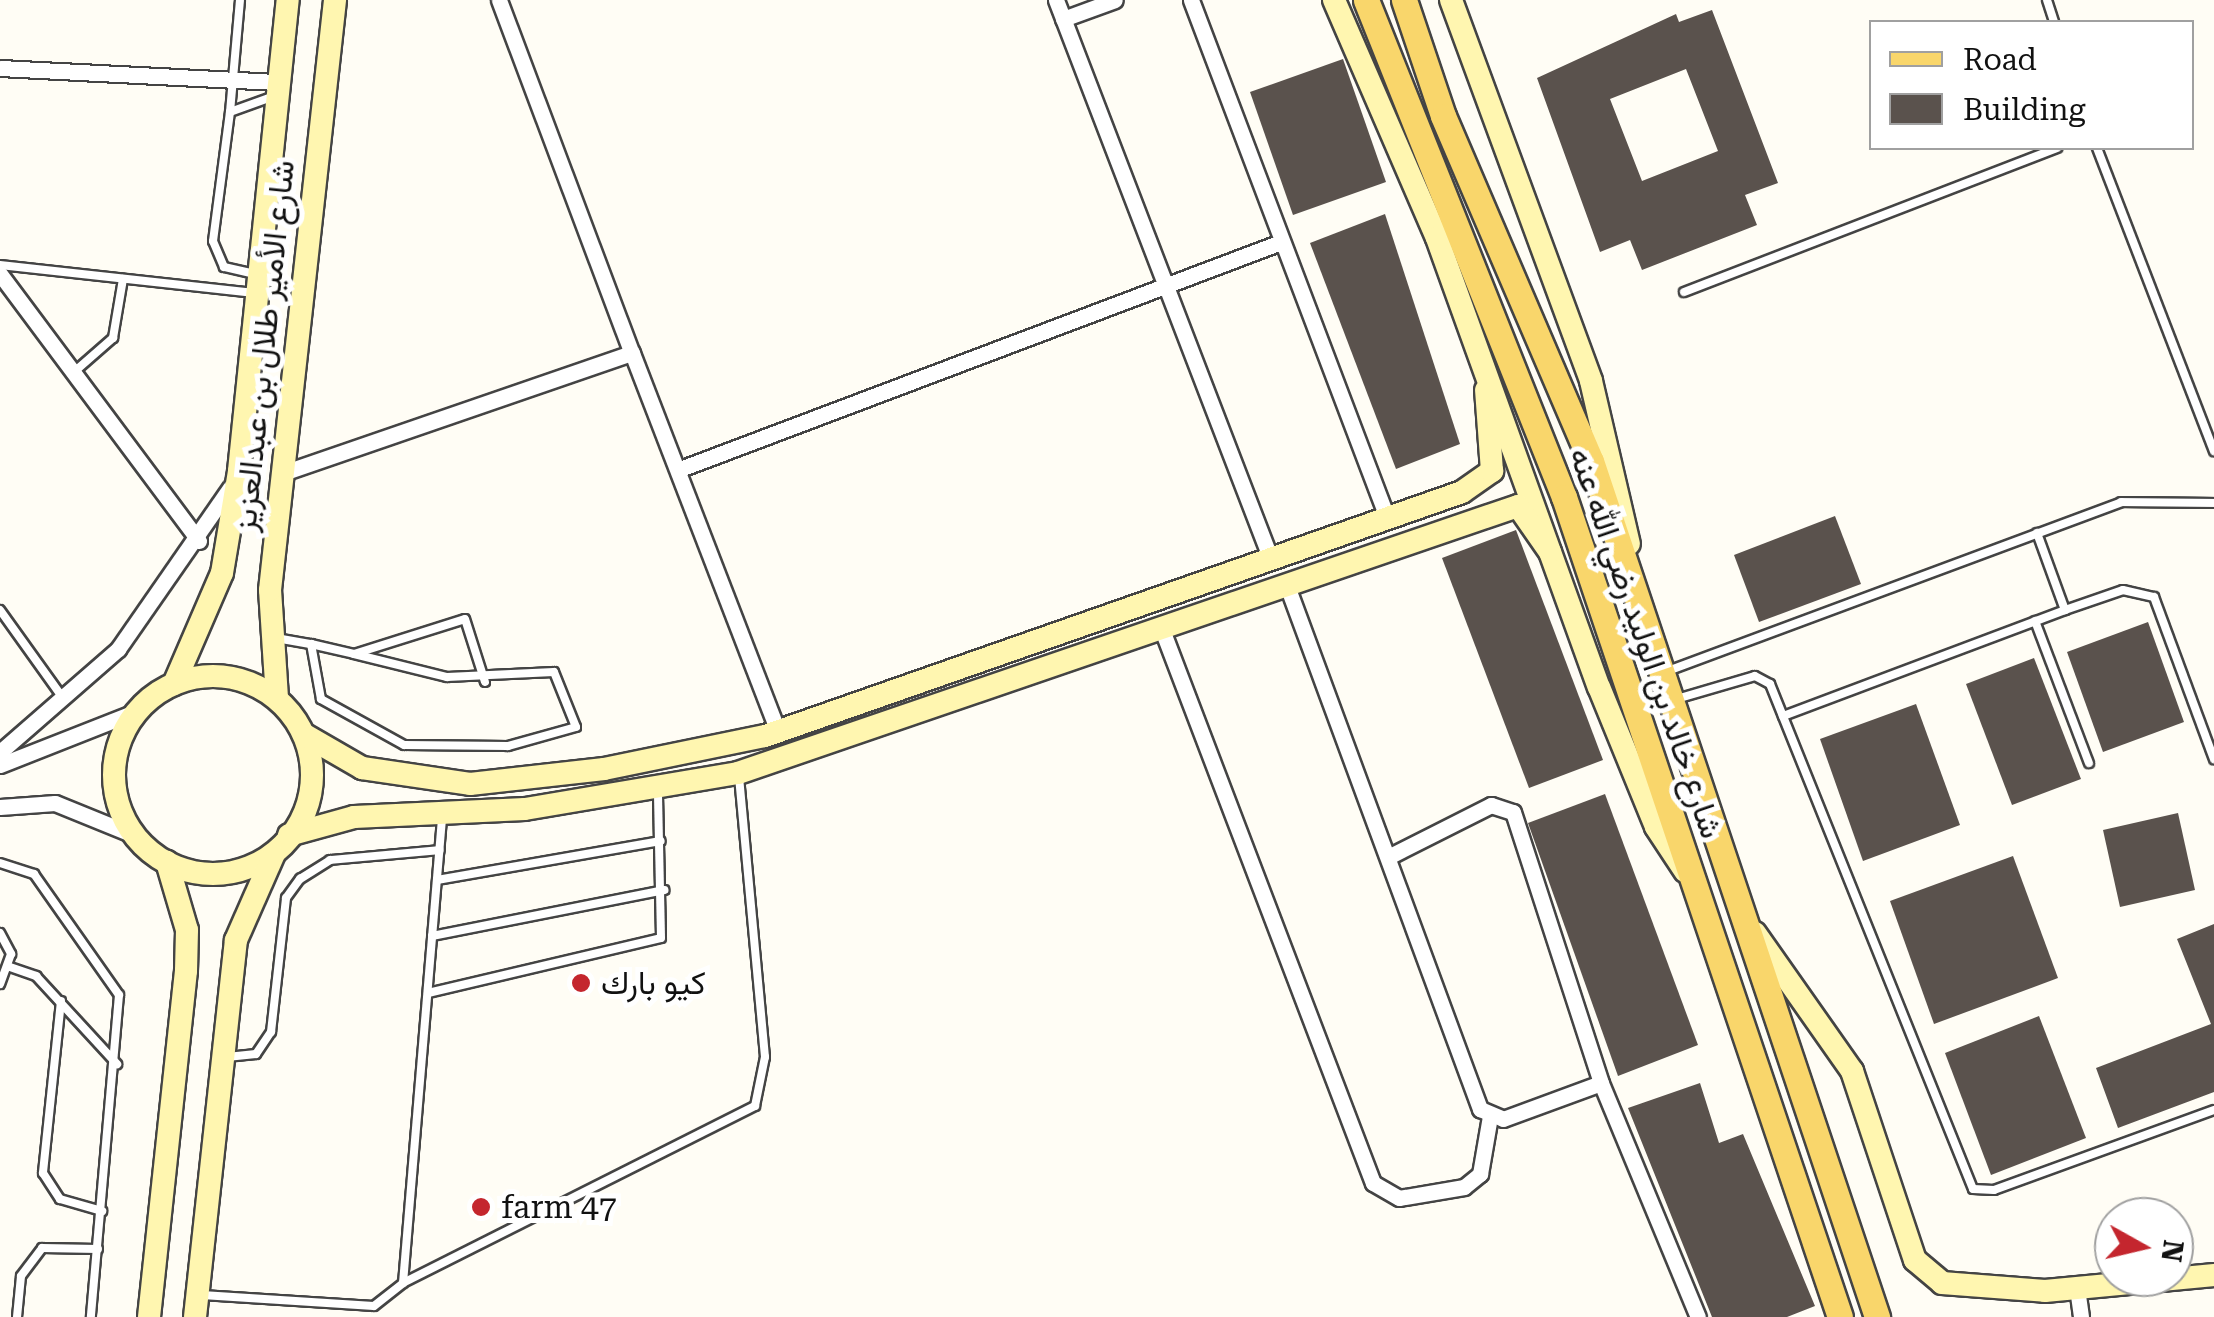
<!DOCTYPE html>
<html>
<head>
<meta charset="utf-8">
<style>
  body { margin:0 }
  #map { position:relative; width:2214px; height:1317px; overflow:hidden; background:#fffdf5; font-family:"Roboto Serif",Vazirmatn,serif }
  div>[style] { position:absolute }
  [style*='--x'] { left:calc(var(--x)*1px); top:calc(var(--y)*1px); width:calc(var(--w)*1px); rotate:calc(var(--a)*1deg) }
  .building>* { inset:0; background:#5a524d }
  .roads { filter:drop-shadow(2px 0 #444) drop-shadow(-2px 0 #444) drop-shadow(0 2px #444) drop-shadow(0 -2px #444) }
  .lane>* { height:8px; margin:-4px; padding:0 4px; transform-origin:4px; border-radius:4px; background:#fff }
  .street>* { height:15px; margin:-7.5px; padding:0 7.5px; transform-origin:7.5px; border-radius:7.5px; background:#fff }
  .secondary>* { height:22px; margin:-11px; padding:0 11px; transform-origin:11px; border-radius:11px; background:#fff6b0 }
  .secondary>.ring { margin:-11px; padding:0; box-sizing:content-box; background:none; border:22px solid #fff6b0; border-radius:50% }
  .primary>* { height:25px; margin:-12.5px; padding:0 12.5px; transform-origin:12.5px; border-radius:12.5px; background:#f9d66b }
  .dots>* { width:28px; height:28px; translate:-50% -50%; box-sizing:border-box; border:5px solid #fff; border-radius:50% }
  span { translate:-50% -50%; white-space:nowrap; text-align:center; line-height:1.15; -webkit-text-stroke:10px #fff; paint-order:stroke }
  .street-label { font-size:32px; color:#111 }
  .poi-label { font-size:32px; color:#111 }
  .left { translate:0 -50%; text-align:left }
  .legend { position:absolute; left:1869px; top:20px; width:325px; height:130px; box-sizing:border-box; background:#fff; border:2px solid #a0a0a0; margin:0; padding:12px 18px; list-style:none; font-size:30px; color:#111 }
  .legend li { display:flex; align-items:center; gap:20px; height:50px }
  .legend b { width:50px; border:2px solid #a0a0a0 }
  .north { position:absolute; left:2094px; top:1197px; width:100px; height:100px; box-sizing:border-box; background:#fff; border:2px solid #a0a0a0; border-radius:50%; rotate:98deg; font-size:28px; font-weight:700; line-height:40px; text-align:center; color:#111 }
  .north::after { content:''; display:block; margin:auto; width:35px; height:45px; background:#c4262e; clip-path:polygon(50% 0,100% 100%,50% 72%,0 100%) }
</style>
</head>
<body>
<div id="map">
  <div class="building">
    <div style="clip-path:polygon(evenodd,1712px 10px,1778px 183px,1745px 195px,1757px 225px,1642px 270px,1630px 240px,1600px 252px,1537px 78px,1676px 14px,1679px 22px,1712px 10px,1686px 69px,1718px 151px,1642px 181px,1610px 99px,1686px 69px)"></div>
    <div style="clip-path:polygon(1343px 59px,1386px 182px,1293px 215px,1250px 92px)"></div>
    <div style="clip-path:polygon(1385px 214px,1460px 444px,1396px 469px,1310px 243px)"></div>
    <div style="clip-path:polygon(1835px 516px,1861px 584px,1759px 622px,1734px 555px)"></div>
    <div style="clip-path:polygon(1516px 530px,1603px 760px,1529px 788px,1442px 558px)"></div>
    <div style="clip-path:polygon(2148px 622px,2184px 722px,2103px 752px,2067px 652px)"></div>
    <div style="clip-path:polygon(2034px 658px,2081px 779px,2012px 805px,1966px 684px)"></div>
    <div style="clip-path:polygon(1916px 704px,1960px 825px,1863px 861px,1820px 739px)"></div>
    <div style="clip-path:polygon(1605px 794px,1698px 1045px,1618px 1076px,1528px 823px)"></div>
    <div style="clip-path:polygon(2178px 813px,2195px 890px,2120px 907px,2103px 830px)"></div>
    <div style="clip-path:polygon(2013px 856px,2058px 978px,1934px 1024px,1890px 901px)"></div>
    <div style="clip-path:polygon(2214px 924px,2214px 1092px,2118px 1128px,2096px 1068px,2211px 1024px,2177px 939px)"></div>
    <div style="clip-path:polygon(2039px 1016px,2086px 1138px,1991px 1175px,1945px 1053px)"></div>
    <div style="clip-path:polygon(1700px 1083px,1719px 1143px,1743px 1134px,1815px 1306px,1787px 1317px,1712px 1317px,1628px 1108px)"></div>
  </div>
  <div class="roads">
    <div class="lane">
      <div style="--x:2047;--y:0;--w:23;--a:72"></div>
      <div style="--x:230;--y:112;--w:112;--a:-84.9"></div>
      <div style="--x:2097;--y:148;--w:325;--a:68.9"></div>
      <div style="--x:0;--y:265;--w:256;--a:6.3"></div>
      <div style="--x:255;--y:274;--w:32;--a:-167"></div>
      <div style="--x:224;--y:267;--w:28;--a:-113"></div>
      <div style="--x:213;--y:241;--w:130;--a:-82.5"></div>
      <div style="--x:230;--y:112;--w:45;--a:-19.7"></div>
      <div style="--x:1684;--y:292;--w:400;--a:-21.1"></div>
      <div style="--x:74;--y:372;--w:52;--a:-41.1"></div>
      <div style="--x:113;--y:338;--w:60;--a:-80.4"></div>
      <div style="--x:0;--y:610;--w:108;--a:54.4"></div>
      <div style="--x:2065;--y:610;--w:61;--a:-19"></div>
      <div style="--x:2123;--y:590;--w:32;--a:13"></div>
      <div style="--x:2154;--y:597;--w:173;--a:69.7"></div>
      <div style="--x:2035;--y:621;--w:152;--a:69.2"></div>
      <div style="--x:276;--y:638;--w:36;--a:10"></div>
      <div style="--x:311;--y:644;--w:44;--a:13.1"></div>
      <div style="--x:354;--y:654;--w:96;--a:13.9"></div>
      <div style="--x:447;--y:677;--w:107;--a:-2.7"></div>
      <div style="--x:554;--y:672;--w:59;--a:68.2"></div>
      <div style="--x:576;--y:727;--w:71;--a:164.4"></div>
      <div style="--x:508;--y:746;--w:104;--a:-179.4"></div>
      <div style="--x:404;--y:745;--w:95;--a:-151"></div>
      <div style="--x:321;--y:699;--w:56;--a:-100.3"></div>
      <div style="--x:354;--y:654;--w:116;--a:-17.5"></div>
      <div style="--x:465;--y:619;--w:66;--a:72.4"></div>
      <div style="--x:1665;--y:672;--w:487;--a:-20.4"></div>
      <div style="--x:2121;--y:502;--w:93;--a:0.6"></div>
      <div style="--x:1673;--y:700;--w:85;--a:-16.3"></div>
      <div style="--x:1755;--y:676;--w:17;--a:28"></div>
      <div style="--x:1770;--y:684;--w:544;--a:68.1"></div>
      <div style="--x:1973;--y:1189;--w:21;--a:3"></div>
      <div style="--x:1994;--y:1190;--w:234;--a:-20"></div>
      <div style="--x:1783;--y:716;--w:301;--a:-20.6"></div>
      <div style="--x:2065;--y:610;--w:82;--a:-110"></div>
      <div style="--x:0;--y:863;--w:36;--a:18"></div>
      <div style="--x:34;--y:874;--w:148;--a:54.9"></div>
      <div style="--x:119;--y:995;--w:323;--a:95"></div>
      <div style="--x:437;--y:880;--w:227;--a:-9.9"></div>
      <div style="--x:0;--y:933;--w:24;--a:62"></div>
      <div style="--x:11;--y:954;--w:32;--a:110"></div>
      <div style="--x:432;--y:936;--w:237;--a:-11.2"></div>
      <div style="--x:10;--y:967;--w:28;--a:19"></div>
      <div style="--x:36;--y:976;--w:120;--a:47.4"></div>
      <div style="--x:428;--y:993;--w:239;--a:-13.3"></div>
      <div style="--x:661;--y:938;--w:148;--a:-91.2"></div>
      <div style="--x:61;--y:1001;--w:173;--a:96"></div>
      <div style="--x:43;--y:1173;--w:31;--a:57"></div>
      <div style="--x:60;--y:1199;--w:44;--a:15.9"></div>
      <div style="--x:227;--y:1057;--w:29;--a:-6"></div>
      <div style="--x:256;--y:1054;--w:27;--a:-56"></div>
      <div style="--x:271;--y:1032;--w:135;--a:-83.6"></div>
      <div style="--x:286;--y:898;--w:24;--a:-54"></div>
      <div style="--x:300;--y:879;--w:36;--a:-32"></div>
      <div style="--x:330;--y:860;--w:110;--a:-5.2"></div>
      <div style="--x:403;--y:1283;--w:394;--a:-26.7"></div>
      <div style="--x:755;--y:1106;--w:50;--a:-78.5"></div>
      <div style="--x:765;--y:1057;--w:280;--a:-95.3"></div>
      <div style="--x:202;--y:1295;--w:172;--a:3.7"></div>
      <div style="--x:374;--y:1306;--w:37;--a:-38"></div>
      <div style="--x:403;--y:1283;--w:467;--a:-85.2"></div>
      <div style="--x:17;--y:1317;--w:41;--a:-84.4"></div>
      <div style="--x:21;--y:1276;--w:35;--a:-53"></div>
      <div style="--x:42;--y:1248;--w:56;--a:1"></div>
    </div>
    <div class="street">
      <div style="--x:499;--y:0;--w:377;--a:69.4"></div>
      <div style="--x:1056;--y:0;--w:597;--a:68.98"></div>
      <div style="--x:1191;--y:0;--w:548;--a:69.25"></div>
      <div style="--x:1063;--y:19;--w:55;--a:-20.1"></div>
      <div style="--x:0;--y:68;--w:279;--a:2.9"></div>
      <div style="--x:0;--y:274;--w:333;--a:53.3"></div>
      <div style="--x:680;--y:469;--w:642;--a:-20.69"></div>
      <div style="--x:283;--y:473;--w:369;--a:-19"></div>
      <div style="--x:632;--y:353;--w:406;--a:68.9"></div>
      <div style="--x:1286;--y:583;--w:561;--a:69.75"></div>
      <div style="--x:1480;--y:1109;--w:25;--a:23"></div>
      <div style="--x:1503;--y:1119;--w:104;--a:-20.2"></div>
      <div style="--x:1161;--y:627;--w:595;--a:69.13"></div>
      <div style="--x:1373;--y:1183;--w:30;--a:30"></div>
      <div style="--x:1399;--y:1198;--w:66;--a:-9.6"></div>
      <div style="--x:1464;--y:1187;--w:21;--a:-39"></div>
      <div style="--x:1480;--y:1174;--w:59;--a:-80.2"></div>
      <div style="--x:0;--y:752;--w:157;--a:-41.1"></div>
      <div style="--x:118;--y:649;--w:196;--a:-55.2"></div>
      <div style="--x:0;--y:765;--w:147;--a:-21.5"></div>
      <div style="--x:0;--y:807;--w:55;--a:-4.2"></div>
      <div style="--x:55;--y:803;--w:85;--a:22.1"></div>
      <div style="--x:1392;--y:855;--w:111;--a:-26.8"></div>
      <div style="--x:1491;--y:805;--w:23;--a:18"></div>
      <div style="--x:1513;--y:812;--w:285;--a:72"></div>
      <div style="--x:1601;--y:1083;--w:253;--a:67.5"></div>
      <div style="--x:2077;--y:1288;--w:29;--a:82"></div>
    </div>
    <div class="secondary">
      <div style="--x:1334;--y:0;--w:259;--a:66.6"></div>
      <div style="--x:1437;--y:238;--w:477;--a:70.2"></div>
      <div style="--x:1599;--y:687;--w:151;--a:67.8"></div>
      <div style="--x:1656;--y:827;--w:53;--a:56.6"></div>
      <div style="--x:1451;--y:0;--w:406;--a:69.8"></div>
      <div style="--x:1591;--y:381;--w:167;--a:76.9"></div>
      <div class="ring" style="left:114px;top:676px;width:176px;height:176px"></div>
      <div style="--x:174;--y:684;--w:121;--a:-66.6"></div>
      <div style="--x:222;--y:573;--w:103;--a:-80.5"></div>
      <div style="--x:239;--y:471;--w:474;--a:-84.1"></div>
      <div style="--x:277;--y:698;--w:108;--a:-93.7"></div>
      <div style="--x:270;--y:590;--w:594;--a:-83.71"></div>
      <div style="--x:305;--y:735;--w:66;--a:30.1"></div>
      <div style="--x:362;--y:768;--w:109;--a:8.4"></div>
      <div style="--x:470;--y:784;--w:135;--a:-6.4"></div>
      <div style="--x:604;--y:769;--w:164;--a:-11.6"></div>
      <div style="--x:765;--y:736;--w:738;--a:-19.29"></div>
      <div style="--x:1462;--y:492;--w:37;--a:-35"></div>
      <div style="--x:1492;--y:471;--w:81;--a:-94.2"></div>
      <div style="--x:289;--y:835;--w:67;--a:-15.5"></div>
      <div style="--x:354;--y:817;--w:171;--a:-2.7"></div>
      <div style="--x:525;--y:809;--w:216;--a:-9.6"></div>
      <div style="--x:738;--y:773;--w:824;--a:-18.9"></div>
      <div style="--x:1518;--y:506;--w:56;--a:55.2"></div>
      <div style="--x:1755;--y:933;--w:169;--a:54.9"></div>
      <div style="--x:1852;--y:1071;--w:199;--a:71.6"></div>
      <div style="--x:1915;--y:1260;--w:35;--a:40"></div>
      <div style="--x:1942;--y:1283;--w:103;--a:4.4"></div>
      <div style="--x:2045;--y:1291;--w:170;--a:-5.4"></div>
      <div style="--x:149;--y:1317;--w:348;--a:-83.9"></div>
      <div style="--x:186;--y:971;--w:41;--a:-88.6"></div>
      <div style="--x:187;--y:930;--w:71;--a:-106.4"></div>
      <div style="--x:195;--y:1317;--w:379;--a:-83.8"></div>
      <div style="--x:236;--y:940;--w:92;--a:-66.2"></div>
    </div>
    <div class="primary">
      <div style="--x:1366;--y:0;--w:535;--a:68.28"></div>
      <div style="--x:1564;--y:497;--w:865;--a:71.4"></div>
      <div style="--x:1404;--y:0;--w:122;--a:71.4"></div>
      <div style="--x:1443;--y:116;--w:375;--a:66.8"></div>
      <div style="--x:1591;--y:461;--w:903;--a:71.52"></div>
    </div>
  </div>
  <div class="dots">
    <div style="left:581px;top:983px;background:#c4262e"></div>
    <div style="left:481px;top:1207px;background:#c4262e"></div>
  </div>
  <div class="street-label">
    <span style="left:264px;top:346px;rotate:-84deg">شارع الأمير طلال بن عبدالعزيز</span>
    <span style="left:1646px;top:643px;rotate:71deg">شارع خالد بن الوليد رضي الله عنه</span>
  </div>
  <div class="poi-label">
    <span class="left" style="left:601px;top:983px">كيو بارك</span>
    <span class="left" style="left:501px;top:1207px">farm 47</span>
  </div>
  <ul class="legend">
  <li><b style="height:12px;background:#f9d66b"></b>Road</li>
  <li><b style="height:28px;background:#5a524d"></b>Building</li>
  </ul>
  <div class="north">N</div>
</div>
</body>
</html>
